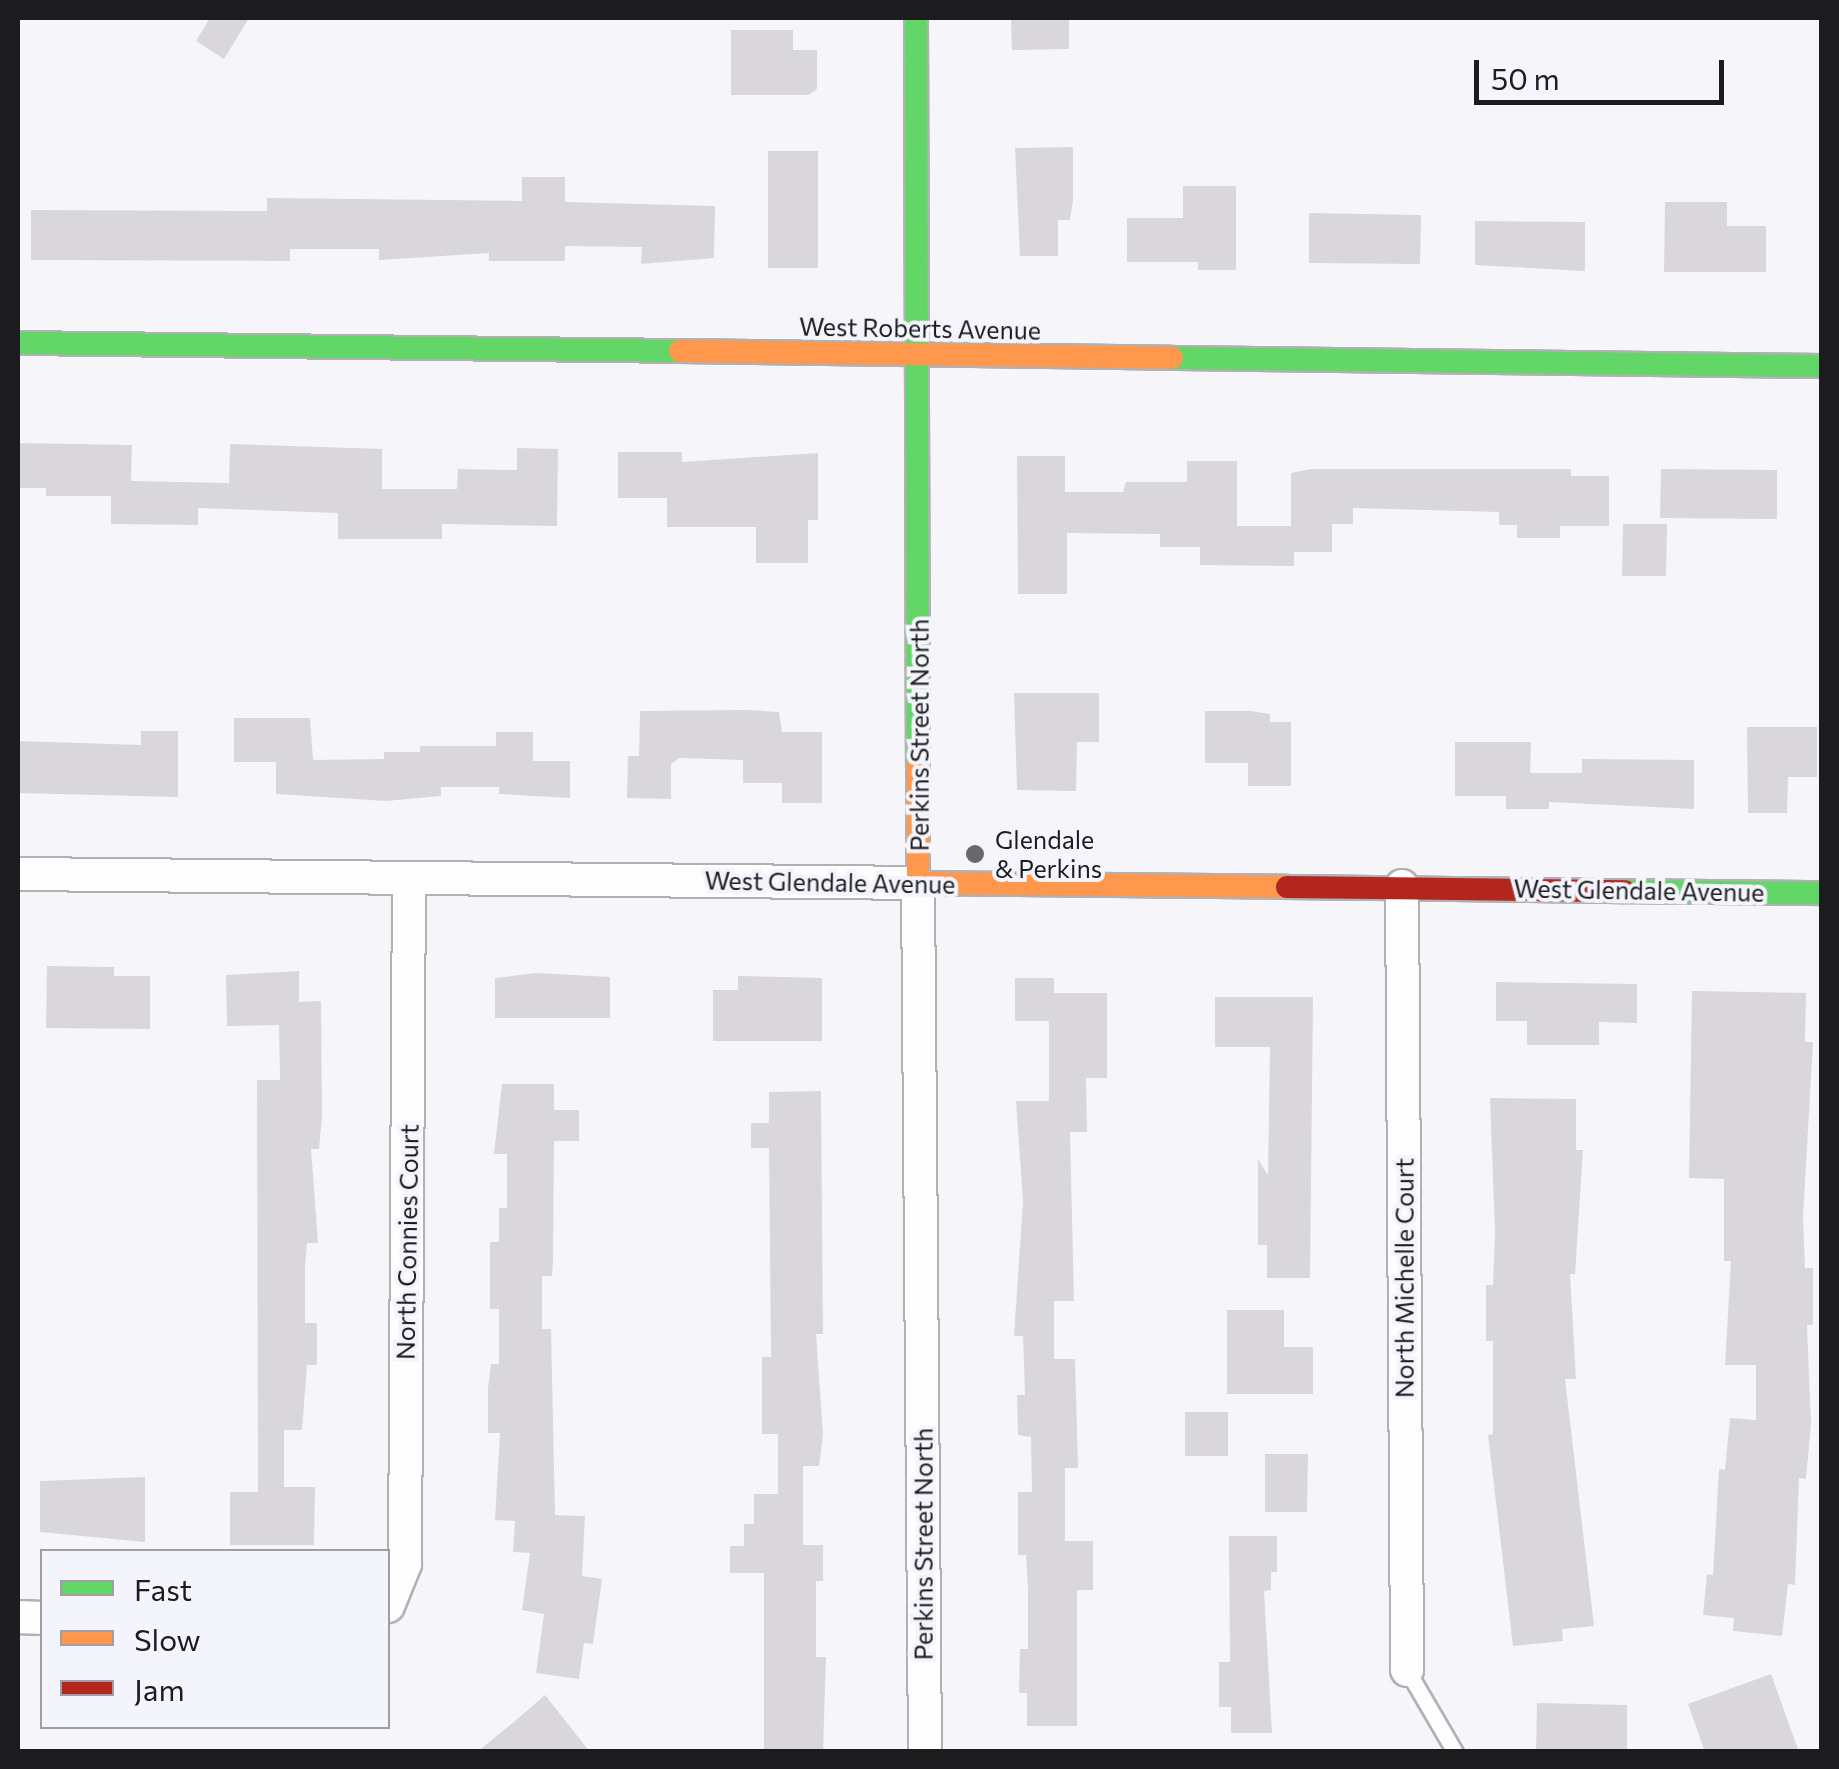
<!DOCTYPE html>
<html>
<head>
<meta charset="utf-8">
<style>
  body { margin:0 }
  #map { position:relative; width:1839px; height:1769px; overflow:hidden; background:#f6f6fa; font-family:Commissioner,sans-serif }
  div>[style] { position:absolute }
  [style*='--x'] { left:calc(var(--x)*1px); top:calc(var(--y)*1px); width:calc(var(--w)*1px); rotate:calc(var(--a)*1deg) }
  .building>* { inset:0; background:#d9d7da }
  .roads { filter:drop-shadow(2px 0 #b1b1b4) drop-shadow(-2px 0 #b1b1b4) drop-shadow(0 2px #b1b1b4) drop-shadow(0 -2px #b1b1b4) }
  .lane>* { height:15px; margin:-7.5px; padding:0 7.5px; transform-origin:7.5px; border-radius:7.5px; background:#fefefe }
  .street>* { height:32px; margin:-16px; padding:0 16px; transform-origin:16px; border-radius:16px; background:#fefefe }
  .fast>* { height:22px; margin:-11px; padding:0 11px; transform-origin:11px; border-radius:11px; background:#63d668 }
  .slow>* { height:22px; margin:-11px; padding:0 11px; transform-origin:11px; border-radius:11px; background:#ff974d }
  .jam>* { height:22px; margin:-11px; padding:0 11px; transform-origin:11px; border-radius:11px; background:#b3261e }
  .dots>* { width:28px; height:28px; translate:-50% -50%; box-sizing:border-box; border:5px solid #f4f5fc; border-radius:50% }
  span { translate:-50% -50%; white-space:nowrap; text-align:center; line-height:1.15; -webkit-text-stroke:8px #f4f5fc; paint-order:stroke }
  .street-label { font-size:25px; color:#1c1c1f }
  .poi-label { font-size:25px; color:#1c1c1f }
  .left { translate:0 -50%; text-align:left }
  .frame { position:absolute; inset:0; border:20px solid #1c1c1f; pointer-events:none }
  .legend { position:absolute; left:40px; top:1549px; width:350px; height:180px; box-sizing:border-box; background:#f4f5fc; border:2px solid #9e9ea4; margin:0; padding:12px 18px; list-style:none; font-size:30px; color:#1c1c1f }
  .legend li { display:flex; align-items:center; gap:20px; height:50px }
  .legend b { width:50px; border:2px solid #9e9ea4 }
  .scale { position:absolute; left:1474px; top:60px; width:250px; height:45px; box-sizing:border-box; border:5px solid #1c1c1f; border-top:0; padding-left:12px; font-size:30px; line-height:35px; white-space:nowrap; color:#1c1c1f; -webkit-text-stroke:8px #f4f5fc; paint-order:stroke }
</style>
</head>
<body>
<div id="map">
  <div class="building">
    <div style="clip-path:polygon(210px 18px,249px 18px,224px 59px,196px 41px)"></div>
    <div style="clip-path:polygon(1011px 18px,1069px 18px,1069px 49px,1012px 50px)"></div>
    <div style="clip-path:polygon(731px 30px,793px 30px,793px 50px,817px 50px,817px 89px,808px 95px,731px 95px)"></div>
    <div style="clip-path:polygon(1073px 147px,1073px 200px,1070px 220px,1058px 220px,1058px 256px,1020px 256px,1015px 148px)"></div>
    <div style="clip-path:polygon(768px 151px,818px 151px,818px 268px,768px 268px)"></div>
    <div style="clip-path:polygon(522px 177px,565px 177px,565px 202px,715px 206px,714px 258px,641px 264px,642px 247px,565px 246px,565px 261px,489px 261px,489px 253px,379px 260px,379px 249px,290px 249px,290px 261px,31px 260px,31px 210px,267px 211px,267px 198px,522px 201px)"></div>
    <div style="clip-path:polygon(1183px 186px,1236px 186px,1236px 270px,1198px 270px,1198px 262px,1127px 262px,1127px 218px,1183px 218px)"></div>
    <div style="clip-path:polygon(1665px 202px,1727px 202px,1727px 226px,1766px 226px,1766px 272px,1664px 272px)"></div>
    <div style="clip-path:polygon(1309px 213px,1421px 215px,1420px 264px,1309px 263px)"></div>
    <div style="clip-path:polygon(1475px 221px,1585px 222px,1585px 271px,1475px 265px)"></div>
    <div style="clip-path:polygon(18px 443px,132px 445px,131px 481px,229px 483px,230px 444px,382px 449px,382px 489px,457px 489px,458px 469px,517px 470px,517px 448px,558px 449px,557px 526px,442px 524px,442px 539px,338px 539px,338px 513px,198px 508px,198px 525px,111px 524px,111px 496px,46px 496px,46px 488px,18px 488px)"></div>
    <div style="clip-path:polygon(618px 452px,682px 452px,682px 462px,818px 453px,818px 520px,808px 520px,808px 563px,756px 563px,756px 527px,667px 527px,667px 498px,618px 498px)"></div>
    <div style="clip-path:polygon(1017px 456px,1065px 456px,1065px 492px,1123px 492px,1126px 482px,1187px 482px,1187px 461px,1237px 461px,1237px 526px,1291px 526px,1291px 473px,1311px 469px,1571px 469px,1571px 476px,1609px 476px,1609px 526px,1560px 526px,1560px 538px,1517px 538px,1517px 525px,1499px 525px,1499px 512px,1353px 508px,1353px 524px,1332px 524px,1332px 552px,1294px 552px,1294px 566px,1200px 565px,1200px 547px,1160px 547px,1160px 534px,1067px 533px,1067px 594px,1018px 594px)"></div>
    <div style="clip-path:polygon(1661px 469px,1777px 470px,1777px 519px,1660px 518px)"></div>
    <div style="clip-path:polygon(1623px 524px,1667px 524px,1666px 576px,1622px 576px)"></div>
    <div style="clip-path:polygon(1014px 693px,1099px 693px,1099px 742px,1077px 742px,1076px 791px,1017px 790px)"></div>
    <div style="clip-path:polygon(746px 710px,779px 712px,782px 732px,822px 732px,822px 803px,782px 803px,782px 783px,743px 783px,743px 760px,679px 758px,671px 764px,671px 799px,627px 798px,628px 756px,639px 756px,640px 711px)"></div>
    <div style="clip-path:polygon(1205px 711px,1251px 711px,1270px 714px,1270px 722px,1291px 722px,1291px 786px,1248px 786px,1248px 763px,1205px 763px)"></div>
    <div style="clip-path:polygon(234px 718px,310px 718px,313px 760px,384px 759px,384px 752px,420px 752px,420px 746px,496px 746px,496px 732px,533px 732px,533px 761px,570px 761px,570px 798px,499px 794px,499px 787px,441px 787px,441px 796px,386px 801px,276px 794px,276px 762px,234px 762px)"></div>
    <div style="clip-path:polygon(1747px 727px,1817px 727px,1817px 777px,1788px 777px,1787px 813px,1748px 813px)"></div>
    <div style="clip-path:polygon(141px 731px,178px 731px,178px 797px,18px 793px,18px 741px,141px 745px)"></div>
    <div style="clip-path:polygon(1455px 742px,1531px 742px,1530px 773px,1582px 773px,1582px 759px,1694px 760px,1694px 809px,1549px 802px,1549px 809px,1506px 809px,1506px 796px,1455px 796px)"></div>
    <div style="clip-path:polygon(47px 966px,114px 967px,114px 976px,150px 976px,150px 1029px,46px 1028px)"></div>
    <div style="clip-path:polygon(299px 971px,299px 1002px,321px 1001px,322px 1116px,319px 1149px,311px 1149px,318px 1243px,307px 1243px,305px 1267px,305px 1323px,317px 1323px,317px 1365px,307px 1365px,302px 1430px,284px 1430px,284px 1487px,315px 1487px,314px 1545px,230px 1545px,230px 1492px,258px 1492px,257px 1080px,280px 1080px,279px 1025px,227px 1026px,226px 975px)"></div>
    <div style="clip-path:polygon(536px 973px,610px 977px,610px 1018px,495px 1018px,495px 978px)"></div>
    <div style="clip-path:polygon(738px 976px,822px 978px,822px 1041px,713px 1041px,713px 990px,738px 990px)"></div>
    <div style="clip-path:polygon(1015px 978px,1054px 978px,1054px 993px,1107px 993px,1107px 1078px,1086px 1078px,1087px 1132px,1070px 1132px,1074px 1301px,1054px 1301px,1054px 1359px,1075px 1359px,1078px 1468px,1065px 1468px,1065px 1541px,1093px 1541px,1093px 1590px,1077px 1590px,1077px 1726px,1027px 1726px,1027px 1693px,1019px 1693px,1020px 1649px,1028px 1649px,1028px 1590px,1026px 1555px,1018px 1555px,1018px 1492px,1032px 1492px,1031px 1437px,1018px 1435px,1017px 1395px,1025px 1395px,1023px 1336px,1014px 1336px,1023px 1201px,1016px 1101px,1049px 1101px,1049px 1021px,1015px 1021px)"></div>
    <div style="clip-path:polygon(1496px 982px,1637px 984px,1637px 1023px,1599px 1022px,1599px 1045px,1527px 1045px,1527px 1021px,1496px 1021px)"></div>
    <div style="clip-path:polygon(1692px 991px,1806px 993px,1805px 1042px,1813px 1042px,1803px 1217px,1805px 1268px,1813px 1268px,1813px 1325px,1807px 1325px,1811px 1424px,1806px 1479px,1799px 1478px,1795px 1585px,1788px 1584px,1782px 1636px,1733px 1631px,1734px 1618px,1703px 1615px,1707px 1574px,1713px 1575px,1719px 1469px,1725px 1470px,1730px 1418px,1756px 1420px,1756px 1365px,1725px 1365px,1731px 1261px,1724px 1261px,1724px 1179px,1689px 1178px)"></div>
    <div style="clip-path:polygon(1215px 997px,1313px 997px,1310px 1278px,1267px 1278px,1267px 1245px,1258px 1245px,1258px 1159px,1268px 1175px,1270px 1047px,1215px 1047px)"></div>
    <div style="clip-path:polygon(502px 1084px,554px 1084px,554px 1110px,579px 1110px,579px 1141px,554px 1141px,553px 1261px,552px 1276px,542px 1276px,542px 1329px,551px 1329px,555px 1515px,585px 1516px,582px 1576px,602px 1579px,593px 1644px,584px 1643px,579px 1679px,536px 1673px,544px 1614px,522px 1610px,530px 1553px,513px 1552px,515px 1521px,495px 1520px,500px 1433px,488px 1433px,488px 1388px,491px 1364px,499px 1364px,499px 1309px,490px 1309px,490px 1242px,499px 1242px,499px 1208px,507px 1208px,507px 1154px,494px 1154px)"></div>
    <div style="clip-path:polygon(821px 1091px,823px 1334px,816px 1334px,823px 1434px,819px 1466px,803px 1466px,803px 1545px,823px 1545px,823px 1581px,816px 1581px,816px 1657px,826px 1657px,823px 1752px,764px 1752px,764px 1573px,730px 1573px,730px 1546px,744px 1546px,744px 1524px,754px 1524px,754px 1494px,778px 1494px,778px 1434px,762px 1434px,762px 1357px,771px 1357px,769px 1148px,751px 1148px,751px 1123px,769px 1123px,769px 1092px)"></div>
    <div style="clip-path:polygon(1490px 1098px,1576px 1099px,1576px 1150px,1583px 1150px,1575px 1274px,1570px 1274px,1576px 1379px,1565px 1379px,1594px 1626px,1562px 1629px,1563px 1641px,1513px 1646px,1488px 1435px,1493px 1434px,1493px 1341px,1486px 1341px,1486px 1285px,1493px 1285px,1495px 1233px)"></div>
    <div style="clip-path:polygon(1227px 1310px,1284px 1310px,1284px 1347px,1313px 1347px,1313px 1394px,1227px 1394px)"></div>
    <div style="clip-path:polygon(1185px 1412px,1228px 1412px,1228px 1456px,1185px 1456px)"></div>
    <div style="clip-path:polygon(1265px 1454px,1308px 1454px,1307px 1512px,1265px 1512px)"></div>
    <div style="clip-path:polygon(145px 1477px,145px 1542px,40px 1532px,40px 1481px)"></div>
    <div style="clip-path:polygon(1229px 1536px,1277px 1536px,1277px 1572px,1271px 1572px,1271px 1590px,1264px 1591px,1272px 1733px,1231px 1733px,1231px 1707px,1219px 1707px,1219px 1662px,1230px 1662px)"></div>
    <div style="clip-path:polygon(1771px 1674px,1799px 1752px,1705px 1752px,1688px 1704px)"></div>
    <div style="clip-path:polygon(545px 1695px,590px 1752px,477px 1752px,515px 1721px)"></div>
    <div style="clip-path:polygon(1537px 1703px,1627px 1705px,1627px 1752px,1536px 1752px)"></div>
  </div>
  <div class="roads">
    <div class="lane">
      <div style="--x:1407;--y:1670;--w:95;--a:59.7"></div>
    </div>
    <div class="street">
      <div style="--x:18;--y:874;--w:900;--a:0.57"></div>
      <div style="--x:918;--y:883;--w:869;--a:89.54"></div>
      <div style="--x:1402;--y:886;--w:784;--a:89.63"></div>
      <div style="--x:388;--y:1606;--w:45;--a:-68"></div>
      <div style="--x:405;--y:1564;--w:686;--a:-89.67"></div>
      <div style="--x:18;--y:1617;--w:24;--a:2"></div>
    </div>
    <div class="fast">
      <div style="--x:916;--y:18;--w:749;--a:89.85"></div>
      <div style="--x:18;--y:343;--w:662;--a:0.69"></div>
      <div style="--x:1172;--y:358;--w:650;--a:0.71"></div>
      <div style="--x:1625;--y:891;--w:197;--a:0.6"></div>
    </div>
    <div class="slow">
      <div style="--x:680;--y:351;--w:492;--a:0.8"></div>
      <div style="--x:918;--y:767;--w:116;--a:90"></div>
      <div style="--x:918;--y:883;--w:369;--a:0.6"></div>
    </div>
    <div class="jam">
      <div style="--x:1287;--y:887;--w:338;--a:0.7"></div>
    </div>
  </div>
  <div class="dots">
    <div style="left:975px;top:854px;background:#68686c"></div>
  </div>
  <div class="street-label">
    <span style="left:920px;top:328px;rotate:1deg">West Roberts Avenue</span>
    <span style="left:919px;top:735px;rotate:-90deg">Perkins Street North</span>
    <span style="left:830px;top:882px;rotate:1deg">West Glendale Avenue</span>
    <span style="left:1639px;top:890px;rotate:1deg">West Glendale Avenue</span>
    <span style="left:407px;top:1242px;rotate:-89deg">North Connies Court</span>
    <span style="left:1404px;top:1278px;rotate:-90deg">North Michelle Court</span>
    <span style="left:923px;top:1544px;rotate:-90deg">Perkins Street North</span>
  </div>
  <div class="poi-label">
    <span class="left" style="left:995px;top:854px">Glendale<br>&amp; Perkins</span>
  </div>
  <div class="frame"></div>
  <ul class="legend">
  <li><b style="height:12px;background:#63d668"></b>Fast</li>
  <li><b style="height:12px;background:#ff974d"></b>Slow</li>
  <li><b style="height:12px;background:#b3261e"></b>Jam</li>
  </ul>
  <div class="scale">50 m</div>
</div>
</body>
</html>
